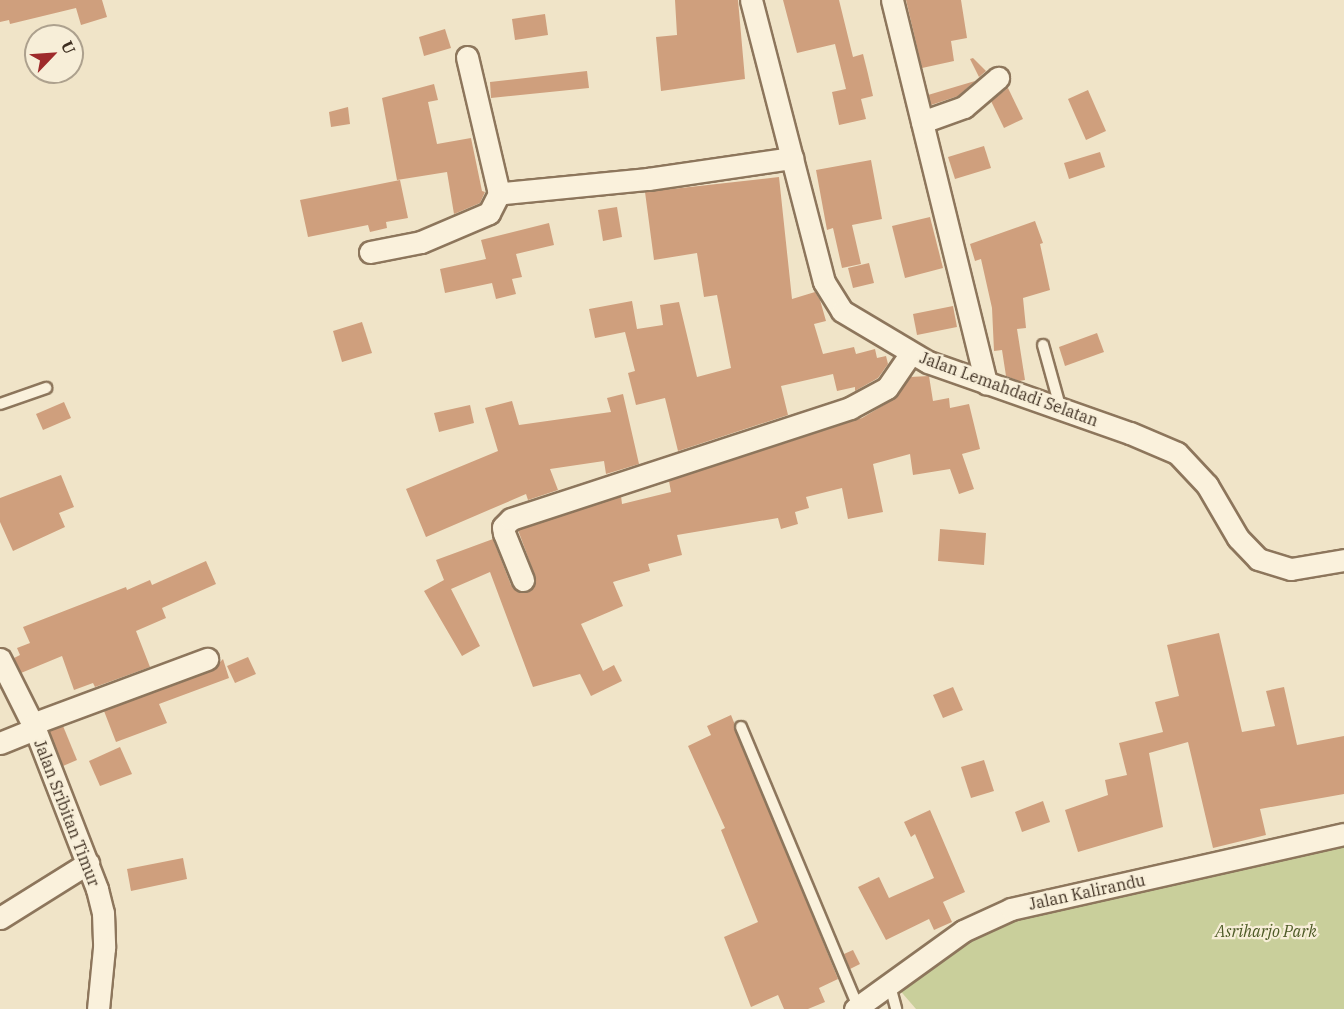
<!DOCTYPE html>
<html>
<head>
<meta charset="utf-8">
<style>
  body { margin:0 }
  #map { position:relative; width:1344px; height:1009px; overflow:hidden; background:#f0e4c8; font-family:"IBM Plex Serif",serif }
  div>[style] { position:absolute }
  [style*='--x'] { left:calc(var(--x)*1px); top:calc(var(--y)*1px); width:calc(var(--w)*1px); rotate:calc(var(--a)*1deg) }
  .green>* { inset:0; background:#c9cf9b }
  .building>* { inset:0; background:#cf9f7d }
  .roads { filter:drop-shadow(2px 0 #8d765c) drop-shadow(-2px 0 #8d765c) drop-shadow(0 2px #8d765c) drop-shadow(0 -2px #8d765c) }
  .service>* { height:10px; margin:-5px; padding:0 5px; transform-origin:5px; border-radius:5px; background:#faf1dc }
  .minor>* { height:21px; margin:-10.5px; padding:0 10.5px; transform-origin:10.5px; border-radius:10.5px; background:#faf1dc }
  span { translate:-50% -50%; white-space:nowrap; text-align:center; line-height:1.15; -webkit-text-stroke:4.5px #f7eed8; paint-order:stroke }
  .street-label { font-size:16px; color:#3d2e20 }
  .park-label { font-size:16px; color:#4d5a26; font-style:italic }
  .north { position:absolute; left:24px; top:24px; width:60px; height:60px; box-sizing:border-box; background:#f7eed8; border:2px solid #ada18e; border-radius:50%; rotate:65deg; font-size:16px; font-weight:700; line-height:24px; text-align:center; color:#3d2e20 }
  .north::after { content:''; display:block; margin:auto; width:21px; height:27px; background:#9e2a2b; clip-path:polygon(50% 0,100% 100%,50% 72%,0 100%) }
</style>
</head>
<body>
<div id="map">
  <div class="green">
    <div style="clip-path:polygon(1344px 834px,1344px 1009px,916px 1009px,897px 987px,954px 942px,1035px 904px)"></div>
  </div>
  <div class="building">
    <div style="clip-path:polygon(0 0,102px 0,107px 17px,81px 25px,76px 8px,10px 24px,9px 20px,0 22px)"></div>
    <div style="clip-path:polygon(675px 0,738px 0,745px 79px,661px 91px,656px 37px,677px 35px)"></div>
    <div style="clip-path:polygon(783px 0,839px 0,853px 57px,863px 54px,868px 74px,873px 96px,861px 99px,866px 119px,839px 125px,832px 92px,846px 89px,835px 44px,797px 53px)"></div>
    <div style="clip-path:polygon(906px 0,961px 0,967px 38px,951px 41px,954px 61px,922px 68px)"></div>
    <div style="clip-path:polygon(545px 14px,548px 35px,515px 40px,512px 19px)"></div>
    <div style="clip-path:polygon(445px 29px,451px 48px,424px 56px,419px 37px)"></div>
    <div style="clip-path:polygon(973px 58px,986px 71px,979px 77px,970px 59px)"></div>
    <div style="clip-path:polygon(587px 71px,589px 88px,491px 98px,490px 82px)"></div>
    <div style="clip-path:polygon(975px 81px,958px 96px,931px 105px,928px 95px)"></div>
    <div style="clip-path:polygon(434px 84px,438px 100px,428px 102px,437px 144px,471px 138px,482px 191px,485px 192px,480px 203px,454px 214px,447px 172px,397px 180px,382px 98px)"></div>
    <div style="clip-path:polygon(1008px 88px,1023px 119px,1004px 128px,991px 101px)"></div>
    <div style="clip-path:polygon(1088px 90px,1106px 131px,1086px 140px,1068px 99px)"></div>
    <div style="clip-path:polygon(348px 107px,350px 124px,331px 127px,329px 112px)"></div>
    <div style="clip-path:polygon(984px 146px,991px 168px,955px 179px,948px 157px)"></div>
    <div style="clip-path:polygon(1100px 152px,1105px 167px,1069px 179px,1064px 163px)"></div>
    <div style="clip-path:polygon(871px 160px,882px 219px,852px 225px,861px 264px,842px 268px,833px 228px,827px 230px,816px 170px)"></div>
    <div style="clip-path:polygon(779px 177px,792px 299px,815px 292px,820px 300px,826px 321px,814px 324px,823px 354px,854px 347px,856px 354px,875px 349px,877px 358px,886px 356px,888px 364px,878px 378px,855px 391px,855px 387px,837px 391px,833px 374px,781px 386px,788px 415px,678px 451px,665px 398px,636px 405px,628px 373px,635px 371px,625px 332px,595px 338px,589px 309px,632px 301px,637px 329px,663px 325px,660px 305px,679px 302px,697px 377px,731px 368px,717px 295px,704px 297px,697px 253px,654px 260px,645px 192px)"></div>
    <div style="clip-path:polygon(400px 180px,408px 218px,386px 222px,387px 228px,370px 232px,368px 225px,308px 237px,300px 200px)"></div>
    <div style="clip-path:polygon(617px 207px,622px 237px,603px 241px,598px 210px)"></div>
    <div style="clip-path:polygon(930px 217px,943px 268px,905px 278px,892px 226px)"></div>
    <div style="clip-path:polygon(1035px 221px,1043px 243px,1040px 244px,1050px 290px,1023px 298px,1026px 328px,1017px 329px,1025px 380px,1019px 381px,1006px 376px,1002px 350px,994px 351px,992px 308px,981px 259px,975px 261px,970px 244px)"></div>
    <div style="clip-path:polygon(549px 223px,554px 245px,516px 254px,522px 277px,512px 279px,516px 294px,496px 299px,492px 283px,445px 293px,440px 269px,486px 259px,481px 240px)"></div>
    <div style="clip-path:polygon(869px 263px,874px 283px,853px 288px,848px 268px)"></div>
    <div style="clip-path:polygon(953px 306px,957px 327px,917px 335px,913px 314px)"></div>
    <div style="clip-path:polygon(362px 322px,372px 353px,342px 362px,333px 331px)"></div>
    <div style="clip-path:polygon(1097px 333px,1104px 352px,1065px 366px,1059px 347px)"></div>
    <div style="clip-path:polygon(929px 376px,933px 401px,949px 398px,950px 408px,969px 404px,980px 449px,962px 454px,974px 489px,959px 494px,950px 469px,913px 475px,910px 454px,873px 464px,883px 512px,848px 519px,842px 488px,806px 497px,809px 508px,795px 512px,798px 524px,781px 529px,778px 518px,677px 535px,682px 555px,648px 564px,650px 571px,613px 582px,623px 606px,581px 624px,603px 671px,614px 665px,622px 681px,591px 696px,580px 674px,533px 687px,490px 572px,451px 589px,480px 646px,462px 656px,424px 591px,444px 580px,436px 560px,493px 539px,511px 585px,521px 592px,528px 592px,535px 582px,535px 576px,518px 530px,621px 496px,622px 504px,671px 492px,669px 481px,862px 418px,894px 399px,910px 377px)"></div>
    <div style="clip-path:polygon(623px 394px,639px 464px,606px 474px,604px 461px,550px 469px,558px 490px,528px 500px,526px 494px,426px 537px,406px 489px,498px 451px,485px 408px,512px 401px,519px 425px,611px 412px,607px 398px)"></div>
    <div style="clip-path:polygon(64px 402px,71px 418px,43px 430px,36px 414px)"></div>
    <div style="clip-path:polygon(470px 405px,474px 423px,439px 432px,434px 413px)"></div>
    <div style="clip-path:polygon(61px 475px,74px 507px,59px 513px,65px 527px,13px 551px,0 522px,0 498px)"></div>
    <div style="clip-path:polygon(940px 529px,986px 533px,984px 565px,938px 561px)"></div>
    <div style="clip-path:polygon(206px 561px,216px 584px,162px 608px,166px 618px,136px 631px,150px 667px,95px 687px,93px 683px,74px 690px,62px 656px,21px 673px,14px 658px,20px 655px,17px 648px,30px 643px,23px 627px,126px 587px,127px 590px,150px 580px,152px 585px)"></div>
    <div style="clip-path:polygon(1219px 633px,1242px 732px,1275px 726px,1266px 691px,1284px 687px,1297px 745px,1344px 736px,1344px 794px,1260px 809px,1266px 835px,1213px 848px,1188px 742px,1149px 753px,1163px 827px,1078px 852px,1065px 810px,1108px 795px,1105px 780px,1127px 775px,1119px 743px,1163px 732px,1155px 702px,1179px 696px,1167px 645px)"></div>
    <div style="clip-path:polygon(248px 657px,256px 674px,235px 683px,227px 666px)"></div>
    <div style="clip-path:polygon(223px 659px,229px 678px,159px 704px,167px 723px,116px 742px,104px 711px,211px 671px)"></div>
    <div style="clip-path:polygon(953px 687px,963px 710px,943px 718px,933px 695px)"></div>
    <div style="clip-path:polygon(731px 715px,838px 979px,819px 988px,825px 1002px,808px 1009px,784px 1009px,778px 995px,751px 1007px,724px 937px,758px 922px,721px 830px,725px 828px,688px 746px,711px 735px,707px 726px)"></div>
    <div style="clip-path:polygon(63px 726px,77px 760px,63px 766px,49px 731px)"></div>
    <div style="clip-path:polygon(120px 747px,132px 774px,100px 786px,89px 761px)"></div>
    <div style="clip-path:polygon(984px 760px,994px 791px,971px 798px,961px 767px)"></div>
    <div style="clip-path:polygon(1043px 801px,1050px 822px,1022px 832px,1015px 812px)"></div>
    <div style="clip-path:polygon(930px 810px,965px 892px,943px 902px,952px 922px,934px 930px,929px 919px,886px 940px,858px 887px,879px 877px,889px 898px,934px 878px,915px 834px,911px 837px,904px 822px)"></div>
    <div style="clip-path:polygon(183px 858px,187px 879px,131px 891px,127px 869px)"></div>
    <div style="clip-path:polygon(853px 950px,860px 964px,850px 969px,844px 954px)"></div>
  </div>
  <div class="roads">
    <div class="service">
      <div style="--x:1043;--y:345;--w:67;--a:74.5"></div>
      <div style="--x:0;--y:404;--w:49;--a:-19.2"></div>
      <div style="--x:741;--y:727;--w:303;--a:67.3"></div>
      <div style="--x:889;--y:982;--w:28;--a:75"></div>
    </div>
    <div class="minor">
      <div style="--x:751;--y:0;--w:291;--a:75.5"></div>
      <div style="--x:824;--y:282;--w:34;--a:58"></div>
      <div style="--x:842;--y:311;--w:100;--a:30.7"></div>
      <div style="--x:928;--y:362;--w:214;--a:19.4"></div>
      <div style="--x:1130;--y:433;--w:51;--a:23.1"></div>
      <div style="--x:1177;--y:453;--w:44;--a:46.8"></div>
      <div style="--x:1207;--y:485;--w:61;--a:59.7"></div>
      <div style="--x:1238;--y:538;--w:29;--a:46"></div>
      <div style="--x:1258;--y:559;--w:34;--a:17"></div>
      <div style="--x:1291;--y:569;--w:54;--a:-9.6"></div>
      <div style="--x:892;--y:0;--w:395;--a:76.2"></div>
      <div style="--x:467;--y:57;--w:136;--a:76.8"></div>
      <div style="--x:498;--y:189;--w:7;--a:34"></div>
      <div style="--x:504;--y:193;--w:145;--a:-5.6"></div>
      <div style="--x:648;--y:179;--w:146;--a:-8.3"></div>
      <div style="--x:922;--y:122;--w:45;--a:-19.7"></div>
      <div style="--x:964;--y:107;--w:45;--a:-40.5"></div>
      <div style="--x:370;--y:252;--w:52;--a:-11.1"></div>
      <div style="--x:421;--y:242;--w:74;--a:-23.1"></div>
      <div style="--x:489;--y:213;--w:25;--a:-63"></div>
      <div style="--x:523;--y:580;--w:51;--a:-112"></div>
      <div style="--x:504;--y:533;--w:6;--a:-99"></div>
      <div style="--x:503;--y:527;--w:11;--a:-45"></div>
      <div style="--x:511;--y:519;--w:357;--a:-18.1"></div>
      <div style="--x:850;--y:408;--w:42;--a:-28.4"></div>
      <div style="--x:887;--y:388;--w:42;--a:-55.6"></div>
      <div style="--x:0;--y:659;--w:78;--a:63.4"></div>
      <div style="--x:35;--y:729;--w:172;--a:68.8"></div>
      <div style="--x:97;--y:889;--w:25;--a:76"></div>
      <div style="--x:103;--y:913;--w:35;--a:88"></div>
      <div style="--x:104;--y:948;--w:61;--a:95.6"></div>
      <div style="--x:32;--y:724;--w:187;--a:-20.4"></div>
      <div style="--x:0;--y:743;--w:38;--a:-22"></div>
      <div style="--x:0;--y:918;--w:104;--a:-32"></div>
      <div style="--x:855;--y:1009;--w:133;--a:-35.8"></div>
      <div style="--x:963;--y:931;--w:53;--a:-24.6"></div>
      <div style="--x:1011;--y:909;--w:341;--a:-12.7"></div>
    </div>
  </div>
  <div class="street-label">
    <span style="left:1009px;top:389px;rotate:20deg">Jalan Lemahdadi Selatan</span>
    <span style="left:67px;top:813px;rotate:69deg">Jalan Sribitan Timur</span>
    <span style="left:1087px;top:892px;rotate:-12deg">Jalan Kalirandu</span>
  </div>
  <div class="park-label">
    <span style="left:1266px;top:931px">Asriharjo Park</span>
  </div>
  <div class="north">U</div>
</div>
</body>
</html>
